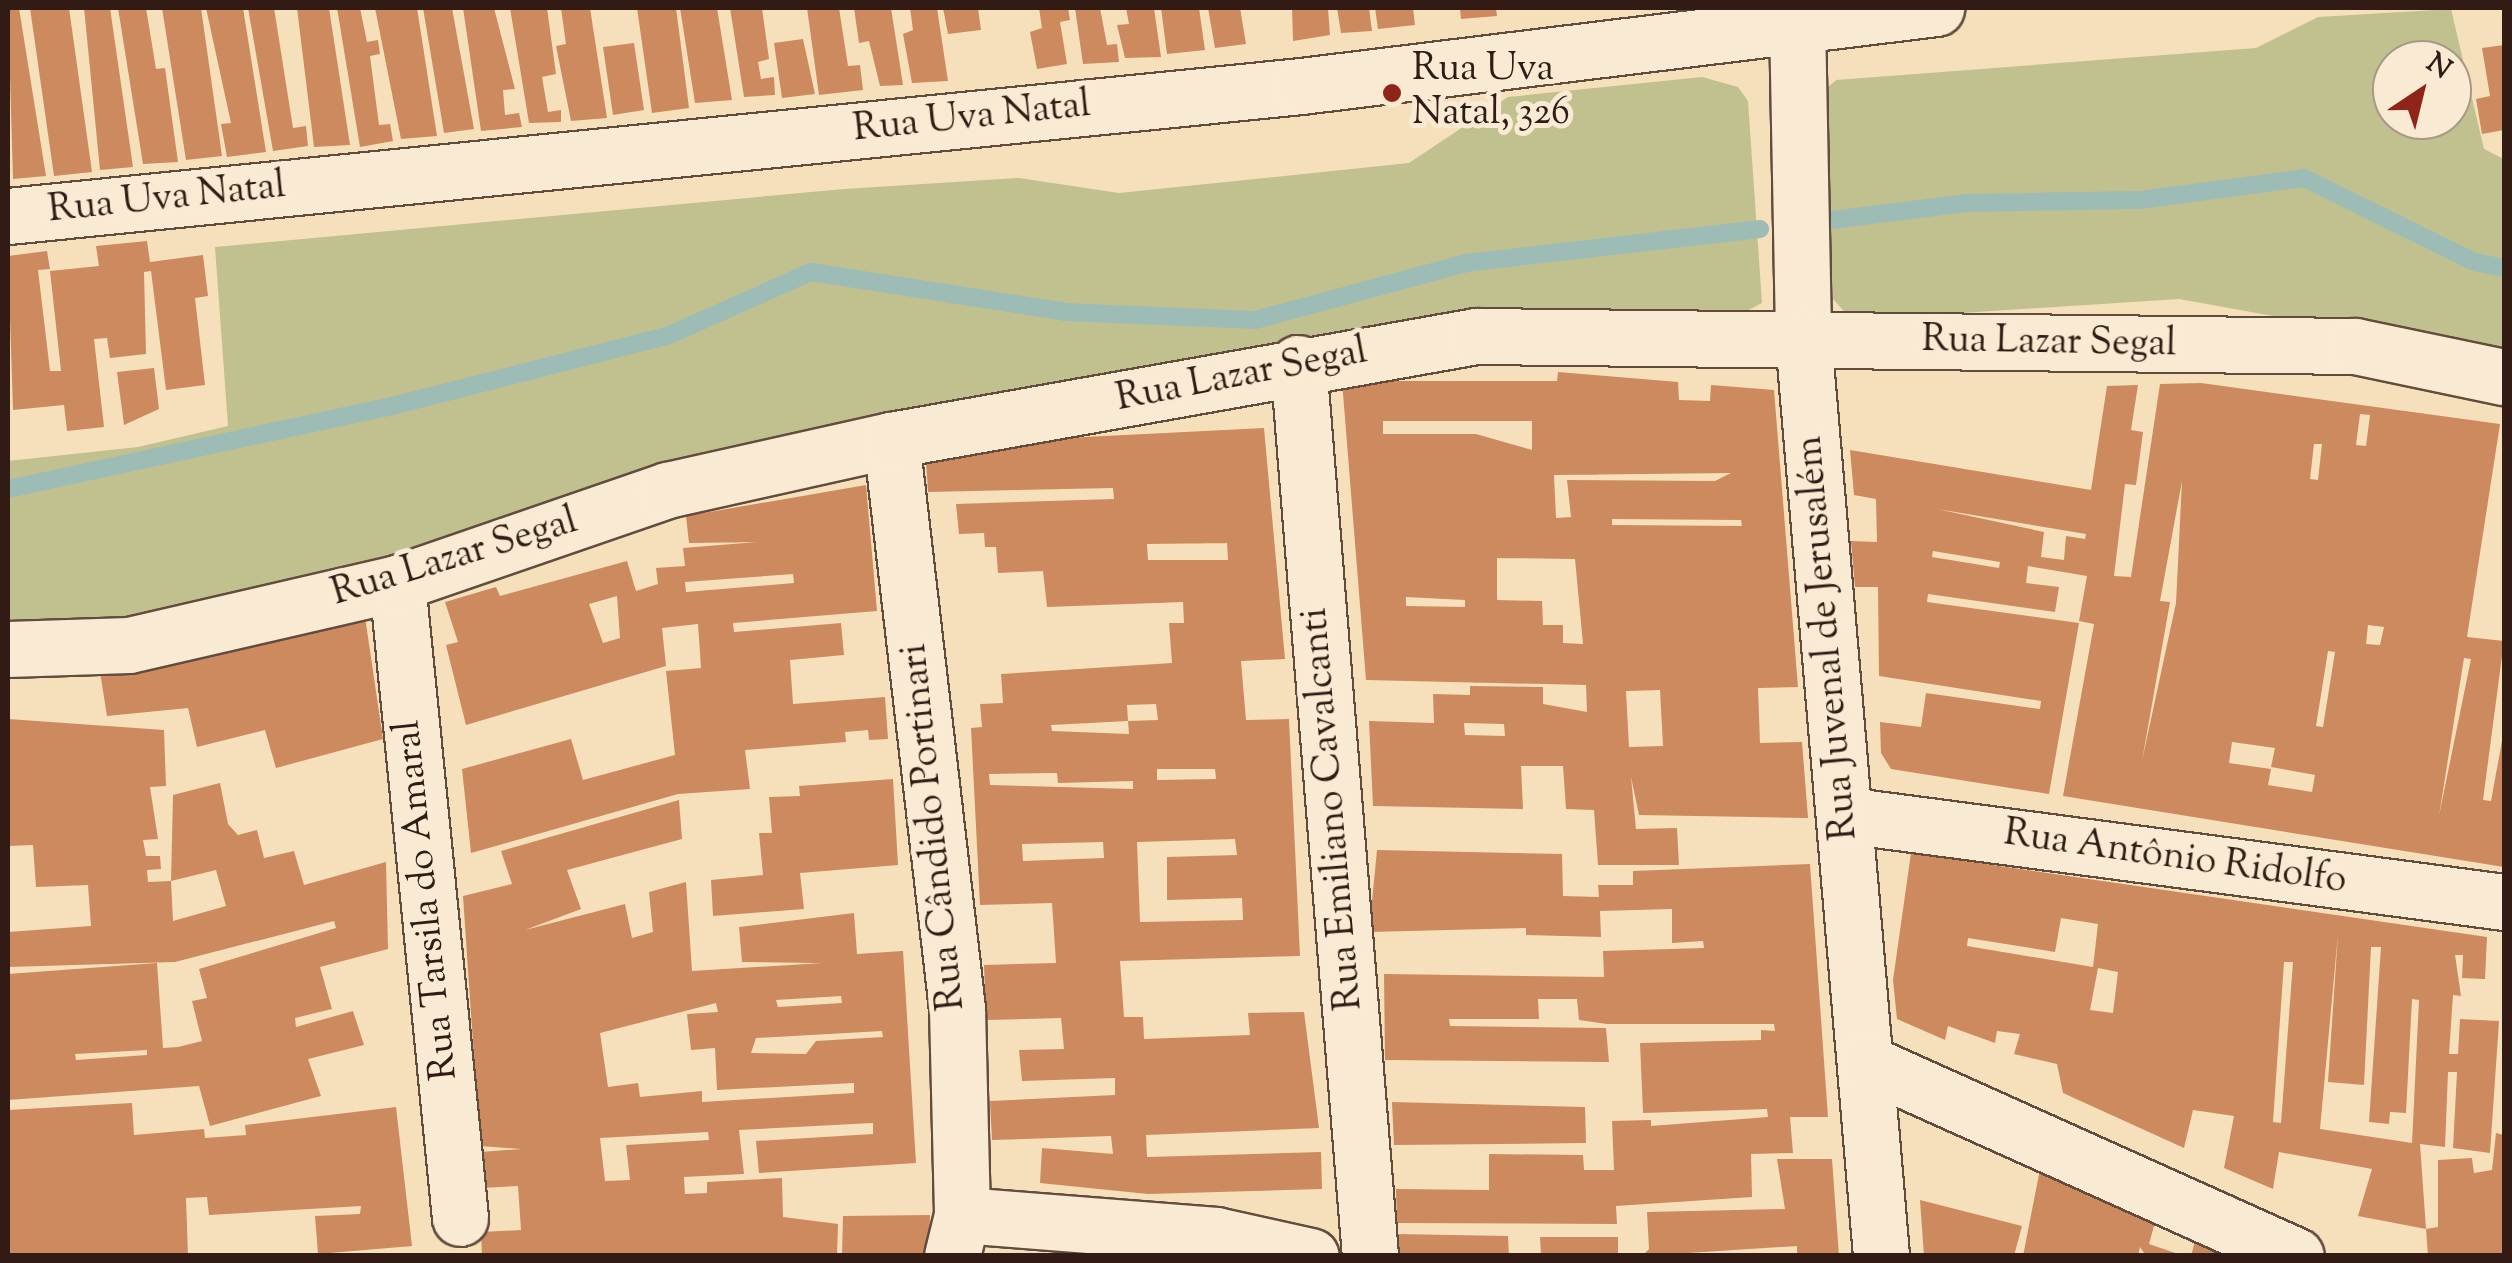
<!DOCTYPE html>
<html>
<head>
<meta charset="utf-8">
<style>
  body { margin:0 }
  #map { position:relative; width:2512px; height:1263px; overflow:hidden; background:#f6e0bb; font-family:"Sorts Mill Goudy",serif }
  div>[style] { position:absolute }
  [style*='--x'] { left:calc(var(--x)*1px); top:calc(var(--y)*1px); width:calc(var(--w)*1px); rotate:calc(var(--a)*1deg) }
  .green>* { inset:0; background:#c0c18e }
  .stream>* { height:18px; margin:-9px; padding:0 9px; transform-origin:9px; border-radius:9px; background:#9dbcb6 }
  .building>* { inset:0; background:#cc8a5e }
  .roads { filter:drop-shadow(2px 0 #624c3e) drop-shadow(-2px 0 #624c3e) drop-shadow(0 2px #624c3e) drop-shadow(0 -2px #624c3e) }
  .minor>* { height:55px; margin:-27.5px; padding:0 27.5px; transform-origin:27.5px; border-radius:27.5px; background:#f9ebd3 }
  .dots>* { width:28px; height:28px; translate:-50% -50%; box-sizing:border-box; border:5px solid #f9ebd3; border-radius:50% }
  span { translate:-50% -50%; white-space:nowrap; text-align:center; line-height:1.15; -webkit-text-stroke:10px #f9ebd3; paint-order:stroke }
  .poi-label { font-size:38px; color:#311b14 }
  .left { translate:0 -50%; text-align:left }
  .street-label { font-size:38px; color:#311b14 }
  .frame { position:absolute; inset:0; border:10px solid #311b14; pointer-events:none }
  .north { position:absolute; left:2372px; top:40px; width:100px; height:100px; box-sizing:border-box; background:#f9ebd3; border:2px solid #a99887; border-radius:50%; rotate:35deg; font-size:28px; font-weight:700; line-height:40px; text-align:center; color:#311b14 }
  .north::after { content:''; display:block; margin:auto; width:35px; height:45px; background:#8f2418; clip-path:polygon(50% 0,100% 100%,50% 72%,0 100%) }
</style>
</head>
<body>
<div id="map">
  <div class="green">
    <div style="clip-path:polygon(evenodd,2451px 9px,2484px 149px,2504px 159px,2504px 358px,2179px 299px,1852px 320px,1833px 299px,1820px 94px,1836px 80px,2256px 48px,2318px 17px,2451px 9px,2392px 60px,2452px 60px,2452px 120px,2392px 120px,2392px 60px)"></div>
    <div style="clip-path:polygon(1702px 77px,1738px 87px,1748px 101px,1762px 303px,1741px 314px,1536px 320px,271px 607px,8px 641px,8px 461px,138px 447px,228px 426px,215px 247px,844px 189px,1019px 178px,1119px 193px,1409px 163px,1508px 97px)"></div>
  </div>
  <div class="stream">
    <div style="--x:1808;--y:223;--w:159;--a:-7.2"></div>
    <div style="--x:1966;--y:203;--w:174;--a:-1"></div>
    <div style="--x:2140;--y:200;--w:165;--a:-7.6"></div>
    <div style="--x:2304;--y:178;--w:190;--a:26.3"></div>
    <div style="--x:2474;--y:262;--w:31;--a:11"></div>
    <div style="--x:8;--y:489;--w:397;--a:-12.2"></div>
    <div style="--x:396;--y:405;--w:280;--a:-14.3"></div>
    <div style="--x:667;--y:336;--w:158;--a:-24"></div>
    <div style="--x:811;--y:272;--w:257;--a:8.9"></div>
    <div style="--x:1065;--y:312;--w:190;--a:2.4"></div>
    <div style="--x:1255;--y:320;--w:219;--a:-15.1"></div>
    <div style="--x:1466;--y:263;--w:296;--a:-6.6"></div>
  </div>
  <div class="building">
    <div style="clip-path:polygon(8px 8px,19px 8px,46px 176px,13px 179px)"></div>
    <div style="clip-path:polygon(30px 8px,69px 8px,92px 172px,54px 176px)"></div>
    <div style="clip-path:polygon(84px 8px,110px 8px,133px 167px,100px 170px)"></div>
    <div style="clip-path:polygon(118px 8px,146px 8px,156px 69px,165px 68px,178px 162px,143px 164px)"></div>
    <div style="clip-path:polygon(162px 8px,201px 8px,222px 156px,186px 160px)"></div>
    <div style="clip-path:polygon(206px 8px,243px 8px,266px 152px,227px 157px,221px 124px,231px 123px)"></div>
    <div style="clip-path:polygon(248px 8px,274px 8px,293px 128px,306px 126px,308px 146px,273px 151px)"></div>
    <div style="clip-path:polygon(297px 8px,329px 8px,350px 145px,314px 147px)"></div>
    <div style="clip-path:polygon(337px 8px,360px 8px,367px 42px,378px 40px,380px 54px,370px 56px,379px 125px,390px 124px,393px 141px,360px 147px)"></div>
    <div style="clip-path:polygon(375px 8px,417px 8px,437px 136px,401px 139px)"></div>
    <div style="clip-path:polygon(423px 8px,452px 8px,474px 129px,444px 133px)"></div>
    <div style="clip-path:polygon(463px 8px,494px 8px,515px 89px,503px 90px,505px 115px,519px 113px,522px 127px,481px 131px)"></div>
    <div style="clip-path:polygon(510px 8px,547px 8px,556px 74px,542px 77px,548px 112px,561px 110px,561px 122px,529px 123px)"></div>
    <div style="clip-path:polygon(561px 8px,590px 8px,607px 118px,571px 121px,556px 46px,566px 44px)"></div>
    <div style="clip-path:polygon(637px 8px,676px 8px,689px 108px,652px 113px)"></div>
    <div style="clip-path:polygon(680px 8px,717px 8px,732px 100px,695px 103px)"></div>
    <div style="clip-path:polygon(730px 8px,762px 8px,769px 59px,758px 62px,761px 79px,774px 77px,775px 95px,744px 97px)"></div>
    <div style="clip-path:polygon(807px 8px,839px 8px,848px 66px,860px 65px,863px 90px,819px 95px)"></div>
    <div style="clip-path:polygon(854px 8px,891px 8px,903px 85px,880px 86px,869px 41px,859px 43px)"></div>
    <div style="clip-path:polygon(910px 8px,937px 8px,948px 81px,912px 83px,903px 34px,913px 30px)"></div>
    <div style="clip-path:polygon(943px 8px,978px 8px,981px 30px,948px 34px)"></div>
    <div style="clip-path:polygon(1039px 8px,1068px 8px,1070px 20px,1060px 22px,1067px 64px,1037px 69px,1030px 32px,1042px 28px)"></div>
    <div style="clip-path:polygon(1075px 8px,1100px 8px,1107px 45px,1117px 44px,1119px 62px,1083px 64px)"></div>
    <div style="clip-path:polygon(1126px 8px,1154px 8px,1161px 57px,1125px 58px,1117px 25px,1129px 24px)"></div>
    <div style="clip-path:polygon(1161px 8px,1199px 8px,1205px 50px,1167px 54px)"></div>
    <div style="clip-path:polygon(1208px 8px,1240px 8px,1246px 44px,1215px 48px)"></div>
    <div style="clip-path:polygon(1292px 8px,1328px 8px,1330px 35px,1293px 41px)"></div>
    <div style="clip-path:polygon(1337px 8px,1369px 8px,1372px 31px,1341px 33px)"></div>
    <div style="clip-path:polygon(1375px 8px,1413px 8px,1415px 25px,1378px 29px)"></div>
    <div style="clip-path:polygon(1460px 8px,1496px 8px,1497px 16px,1461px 19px)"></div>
    <div style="clip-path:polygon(803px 39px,815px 94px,782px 98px,774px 43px)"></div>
    <div style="clip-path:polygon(634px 43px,644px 110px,613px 115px,603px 47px)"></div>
    <div style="clip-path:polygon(2504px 45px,2504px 130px,2482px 134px,2476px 99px,2490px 96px,2482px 48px)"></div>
    <div style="clip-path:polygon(147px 241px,150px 262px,203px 255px,208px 296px,195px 298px,205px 385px,166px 390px,151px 271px,144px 272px,146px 354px,110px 358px,107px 338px,94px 339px,104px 427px,67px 431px,64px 405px,13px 410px,8px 256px,47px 251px,50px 269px,38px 270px,50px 371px,61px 371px,50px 271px,99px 266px,96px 246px)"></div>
    <div style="clip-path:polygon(154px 368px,159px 409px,124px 425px,117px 372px)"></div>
    <div style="clip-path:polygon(evenodd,1558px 372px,1678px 382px,1679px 400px,1710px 401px,1711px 385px,1774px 390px,1798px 687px,1758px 688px,1760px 743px,1802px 742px,1808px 818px,1639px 815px,1631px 777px,1636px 829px,1677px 828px,1679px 865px,1598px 865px,1594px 810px,1566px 809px,1563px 766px,1521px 766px,1523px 809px,1373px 806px,1369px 721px,1434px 723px,1433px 694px,1470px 695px,1470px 686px,1543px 687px,1543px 704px,1587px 712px,1586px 685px,1366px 680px,1342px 381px,1557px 381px,1558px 372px,1383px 421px,1532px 421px,1532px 450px,1476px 434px,1383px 434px,1383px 421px,1558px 372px,1731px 473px,1715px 481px,1567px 480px,1571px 517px,1556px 518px,1554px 475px,1731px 473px,1558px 372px,1612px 519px,1741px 520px,1742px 526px,1612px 525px,1612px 519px,1558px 372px,1497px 558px,1575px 559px,1583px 644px,1563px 643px,1563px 625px,1543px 625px,1542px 601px,1497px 600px,1497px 558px,1558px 372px,1406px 597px,1465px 600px,1465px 607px,1406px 606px,1406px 597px,1558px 372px,1660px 690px,1663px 746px,1629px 747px,1626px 691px,1660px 690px,1558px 372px,1464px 723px,1504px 724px,1505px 736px,1465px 735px,1464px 723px)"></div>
    <div style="clip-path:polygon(evenodd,2201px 383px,2500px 424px,2467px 637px,2504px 641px,2483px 800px,2491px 801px,2504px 730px,2504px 867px,2063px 796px,2094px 624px,2079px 621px,2087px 576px,2028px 566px,2026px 583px,2059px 587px,2055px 612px,1928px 594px,1927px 602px,2079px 623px,2049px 794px,1891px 769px,1881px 753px,1880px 722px,1921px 727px,1926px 693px,2040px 709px,2041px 701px,1879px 676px,1878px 587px,1855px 587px,1851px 541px,1877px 542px,1876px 499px,1854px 495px,1850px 450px,2091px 490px,2107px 386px,2138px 385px,2131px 430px,2143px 432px,2136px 485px,2125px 484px,2114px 576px,2131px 577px,2160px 384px,2201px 383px,2360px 414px,2370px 415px,2366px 446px,2356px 445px,2360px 414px,2201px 383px,2314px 444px,2322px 444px,2318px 480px,2310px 479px,2314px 444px,2201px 383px,2182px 481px,2176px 603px,2142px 761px,2170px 602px,2160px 601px,2182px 481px,2201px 383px,1937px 509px,2086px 534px,2085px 539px,2066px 536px,2064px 560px,2041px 557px,2044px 532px,1937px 509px,2201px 383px,1933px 551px,2000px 562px,1999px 568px,1932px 557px,1933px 551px,2201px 383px,2368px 625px,2384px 627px,2380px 645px,2366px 644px,2368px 625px,2201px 383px,2328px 651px,2335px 652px,2323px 727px,2316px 726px,2328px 651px,2201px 383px,2464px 658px,2471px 659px,2439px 816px,2464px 658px,2201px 383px,2232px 742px,2275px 748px,2271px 767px,2315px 775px,2312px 792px,2268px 785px,2271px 769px,2229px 763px,2232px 742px)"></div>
    <div style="clip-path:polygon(evenodd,1264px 428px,1285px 659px,1241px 661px,1246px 720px,1289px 719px,1300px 956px,1120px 961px,1124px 1017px,1143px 1017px,1144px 1039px,1250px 1035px,1248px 1013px,1304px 1012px,1319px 1128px,1146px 1135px,1147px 1157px,1321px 1152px,1322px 1189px,1148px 1194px,1040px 1183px,1042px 1148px,1113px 1154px,1111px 1136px,992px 1140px,990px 1101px,1115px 1095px,1115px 1078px,1022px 1081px,1019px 1050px,1064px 1049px,1061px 1018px,986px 1020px,984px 965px,1056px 963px,1052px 903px,980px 905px,971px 728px,982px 727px,980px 704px,1003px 703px,1001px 674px,1172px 663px,1169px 623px,1184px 623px,1183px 602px,1047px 607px,1043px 571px,998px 573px,996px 547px,985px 547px,984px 533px,959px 534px,956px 504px,1114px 499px,1113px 488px,928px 492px,925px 445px,1264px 428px,1227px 543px,1228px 560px,1148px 560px,1147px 544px,1227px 543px,1264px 428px,1156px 704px,1158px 720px,1128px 721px,1129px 734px,1052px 731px,1051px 725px,1128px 721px,1127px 705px,1156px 704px,1264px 428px,1157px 769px,1215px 769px,1216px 779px,1157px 780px,1157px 769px,1264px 428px,1057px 773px,1058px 783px,1133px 781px,1133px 789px,990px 785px,989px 774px,1057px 773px,1264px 428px,1235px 839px,1237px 855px,1167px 857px,1167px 900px,1242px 898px,1243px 920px,1140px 922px,1137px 842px,1235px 839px,1264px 428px,1103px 842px,1104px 858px,1023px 861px,1022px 844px,1103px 842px)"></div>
    <div style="clip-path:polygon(evenodd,866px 485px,877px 611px,733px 623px,734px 632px,841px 623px,844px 655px,790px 660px,793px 704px,885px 697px,888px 739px,869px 740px,868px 730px,845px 732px,846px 742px,745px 750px,750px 789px,678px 794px,471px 853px,462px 769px,571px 739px,583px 780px,675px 755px,666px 671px,701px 668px,698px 624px,662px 628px,666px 666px,466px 725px,446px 645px,458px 642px,445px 602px,496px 587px,500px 596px,627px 561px,636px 591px,658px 584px,656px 568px,685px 566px,683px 548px,757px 542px,689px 543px,686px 516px,866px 485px,793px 574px,794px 583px,686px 592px,685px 582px,793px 574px,866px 485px,617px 596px,620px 638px,603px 643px,589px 604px,617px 596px)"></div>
    <div style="clip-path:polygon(365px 617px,383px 739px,276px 768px,265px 730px,197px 747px,188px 708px,107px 716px,100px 672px,161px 668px)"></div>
    <div style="clip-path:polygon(evenodd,8px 719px,164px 730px,166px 786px,150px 787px,158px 839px,143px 840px,146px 856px,160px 856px,161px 869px,147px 870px,148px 882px,171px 881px,173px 921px,226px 906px,216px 870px,171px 881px,173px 795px,204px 787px,220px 783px,228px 824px,238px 835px,257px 830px,264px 858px,294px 851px,304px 885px,386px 862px,388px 949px,320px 967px,332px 1009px,295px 1018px,296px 1027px,353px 1011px,364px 1045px,308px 1059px,321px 1096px,210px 1126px,199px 1086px,8px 1100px,8px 974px,157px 963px,163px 1048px,178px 1047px,202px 1041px,192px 1001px,207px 998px,199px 969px,336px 928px,334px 921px,175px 962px,8px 967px,8px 932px,91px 926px,88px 885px,36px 887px,33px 845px,8px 846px,8px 719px,147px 1050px,147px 1055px,76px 1060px,75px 1054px,147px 1050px)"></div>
    <div style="clip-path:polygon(893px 779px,898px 865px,800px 873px,804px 909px,713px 916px,711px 880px,763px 875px,759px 833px,772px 833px,769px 797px,800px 796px,799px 786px)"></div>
    <div style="clip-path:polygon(evenodd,679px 800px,682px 839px,567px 870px,581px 909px,525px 930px,625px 904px,632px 938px,653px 932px,649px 892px,686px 882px,692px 971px,823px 963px,742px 962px,739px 927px,854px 913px,857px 954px,903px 951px,916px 1163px,759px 1173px,756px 1141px,873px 1134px,873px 1123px,739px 1130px,744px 1174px,684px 1177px,685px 1194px,707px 1193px,707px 1182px,782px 1178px,783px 1217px,838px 1224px,837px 1256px,482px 1256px,481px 1232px,521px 1230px,518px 1186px,480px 1188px,480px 1152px,522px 1149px,480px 1146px,463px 896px,512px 884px,501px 851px,679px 800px,841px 996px,842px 1003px,778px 1007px,776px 1000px,841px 996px,679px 800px,716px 1003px,718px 1012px,687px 1014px,691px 1050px,715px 1048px,717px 1090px,854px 1083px,854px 1093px,702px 1102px,702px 1091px,640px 1097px,638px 1083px,608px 1087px,600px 1033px,716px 1003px,679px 800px,882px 1031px,883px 1037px,816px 1041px,806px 1054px,751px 1053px,756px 1038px,882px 1031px,679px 800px,708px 1132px,709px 1140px,626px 1145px,630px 1180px,605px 1181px,600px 1138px,708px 1132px)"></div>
    <div style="clip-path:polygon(1377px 850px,1562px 854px,1563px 896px,1599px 897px,1598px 885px,1633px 885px,1633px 871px,1810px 864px,1828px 1117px,1790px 1117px,1793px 1153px,1751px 1154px,1752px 1197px,1616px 1206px,1617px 1224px,1397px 1223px,1396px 1189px,1489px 1190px,1489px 1154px,1583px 1155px,1584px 1170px,1614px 1170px,1612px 1121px,1651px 1120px,1651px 1126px,1768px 1117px,1767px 1109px,1643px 1113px,1640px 1043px,1761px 1040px,1761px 1030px,1775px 1031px,1774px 1024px,1607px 1024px,1579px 1020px,1577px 999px,1538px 999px,1539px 1019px,1449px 1019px,1450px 1026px,1606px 1028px,1609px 1062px,1385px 1060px,1384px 974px,1604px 977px,1603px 951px,1704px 948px,1703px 941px,1672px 943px,1672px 909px,1600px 911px,1601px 937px,1526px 935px,1526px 928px,1369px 932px)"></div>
    <div style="clip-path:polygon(evenodd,1911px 853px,2487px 937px,2485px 979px,2462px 978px,2463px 955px,2455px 955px,2461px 996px,2453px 995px,2449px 1054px,2458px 1054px,2460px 1019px,2499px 1021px,2490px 1153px,2453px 1148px,2457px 1072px,2448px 1072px,2445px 1147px,2420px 1144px,2426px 1229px,2358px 1216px,2372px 1169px,2279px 1152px,2273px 1189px,2224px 1168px,2234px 1116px,2193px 1110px,2184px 1148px,2063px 1093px,2057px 1064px,2014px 1054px,2020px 1034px,1997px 1031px,1995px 1043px,1948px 1026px,1945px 1040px,1897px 1019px,1893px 980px,1911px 853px,2061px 918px,2098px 924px,2093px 967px,1967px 946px,1968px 938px,2055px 952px,2061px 918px,1911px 853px,2338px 934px,2328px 1082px,2364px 1085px,2371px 947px,2381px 947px,2369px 1122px,2389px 1124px,2390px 1112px,2406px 1113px,2412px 999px,2419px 1000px,2412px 1143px,2320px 1129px,2338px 934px,1911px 853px,2284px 962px,2293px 962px,2281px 1123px,2273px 1122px,2284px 962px,1911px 853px,2098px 968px,2118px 972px,2113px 1013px,2090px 1010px,2098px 968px)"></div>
    <div style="clip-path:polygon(1392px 1102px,1585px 1107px,1586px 1143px,1394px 1145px)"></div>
    <div style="clip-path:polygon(132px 1103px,134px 1135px,204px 1129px,205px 1138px,246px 1135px,245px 1125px,396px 1107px,412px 1246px,318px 1254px,315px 1216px,360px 1214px,361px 1206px,209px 1215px,207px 1197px,186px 1198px,188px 1256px,8px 1256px,8px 1110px)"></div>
    <div style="clip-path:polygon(2496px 1133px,2504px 1135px,2504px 1256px,2428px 1256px,2426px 1229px,2438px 1227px,2438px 1160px,2472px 1158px,2474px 1173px,2492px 1170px)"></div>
    <div style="clip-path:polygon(1777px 1159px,1832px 1159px,1839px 1256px,1797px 1256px,1797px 1246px,1642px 1256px,1649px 1249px,1647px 1212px,1785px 1209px)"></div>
    <div style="clip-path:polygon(2041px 1164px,2157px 1215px,2149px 1244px,2184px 1256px,2146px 1256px,2140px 1247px,2138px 1256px,2023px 1256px)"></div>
    <div style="clip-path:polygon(1920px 1200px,2022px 1226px,2014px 1256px,1924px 1256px)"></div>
    <div style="clip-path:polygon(930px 1215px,929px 1256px,842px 1256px,843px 1216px)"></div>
    <div style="clip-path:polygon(1397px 1234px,1508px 1236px,1509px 1256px,1398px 1256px)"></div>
    <div style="clip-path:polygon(2197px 1234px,2227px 1247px,2224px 1256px,2191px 1256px)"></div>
    <div style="clip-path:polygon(1540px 1237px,1618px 1237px,1618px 1256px,1541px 1256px)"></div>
  </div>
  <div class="roads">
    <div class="minor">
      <div style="--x:1797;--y:20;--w:318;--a:88.9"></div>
      <div style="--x:1803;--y:338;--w:921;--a:85.14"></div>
      <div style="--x:8;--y:216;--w:1300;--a:-5.74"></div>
      <div style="--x:1301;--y:86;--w:640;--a:-7"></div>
      <div style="--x:1298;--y:363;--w:896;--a:85.39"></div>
      <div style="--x:891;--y:440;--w:573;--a:83.38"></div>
      <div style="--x:957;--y:1009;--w:206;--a:88.6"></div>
      <div style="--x:962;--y:1215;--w:42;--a:103.7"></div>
      <div style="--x:397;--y:583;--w:638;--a:84.33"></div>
      <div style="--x:8;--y:649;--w:121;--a:-1.9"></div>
      <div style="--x:129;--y:645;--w:275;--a:-13"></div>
      <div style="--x:397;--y:583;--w:286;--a:-19"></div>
      <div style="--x:667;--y:490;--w:230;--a:-12.6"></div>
      <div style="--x:891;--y:440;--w:594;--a:-10.08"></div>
      <div style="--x:1476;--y:336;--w:879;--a:0.65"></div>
      <div style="--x:2355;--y:346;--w:152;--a:11.8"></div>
      <div style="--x:1845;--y:815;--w:665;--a:7.52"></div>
      <div style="--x:1867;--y:1063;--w:470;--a:24.2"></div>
      <div style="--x:962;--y:1215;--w:255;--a:4.5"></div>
      <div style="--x:1216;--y:1235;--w:97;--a:12.5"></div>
    </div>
  </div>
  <div class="dots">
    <div style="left:1392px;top:93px;background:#8f2418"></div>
  </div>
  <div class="poi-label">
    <span class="left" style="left:1412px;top:93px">Rua Uva<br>Natal, 326</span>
  </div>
  <div class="street-label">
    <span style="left:972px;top:119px;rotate:-6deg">Rua Uva Natal</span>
    <span style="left:167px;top:200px;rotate:-6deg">Rua Uva Natal</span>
    <span style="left:2049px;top:344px;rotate:1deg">Rua Lazar Segal</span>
    <span style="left:1242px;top:377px;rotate:-11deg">Rua Lazar Segal</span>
    <span style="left:455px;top:559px;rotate:-17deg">Rua Lazar Segal</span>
    <span style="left:1829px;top:638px;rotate:-95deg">Rua Juvenal de Jerusalém</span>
    <span style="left:1334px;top:809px;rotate:-95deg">Rua Emiliano Cavalcanti</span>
    <span style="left:935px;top:827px;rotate:-96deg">Rua Cândido Portinari</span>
    <span style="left:2175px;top:859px;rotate:8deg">Rua Antônio Ridolfo</span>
    <span style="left:428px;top:900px;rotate:-96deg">Rua Tarsila do Amaral</span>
  </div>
  <div class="frame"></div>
  <div class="north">N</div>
</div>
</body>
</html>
